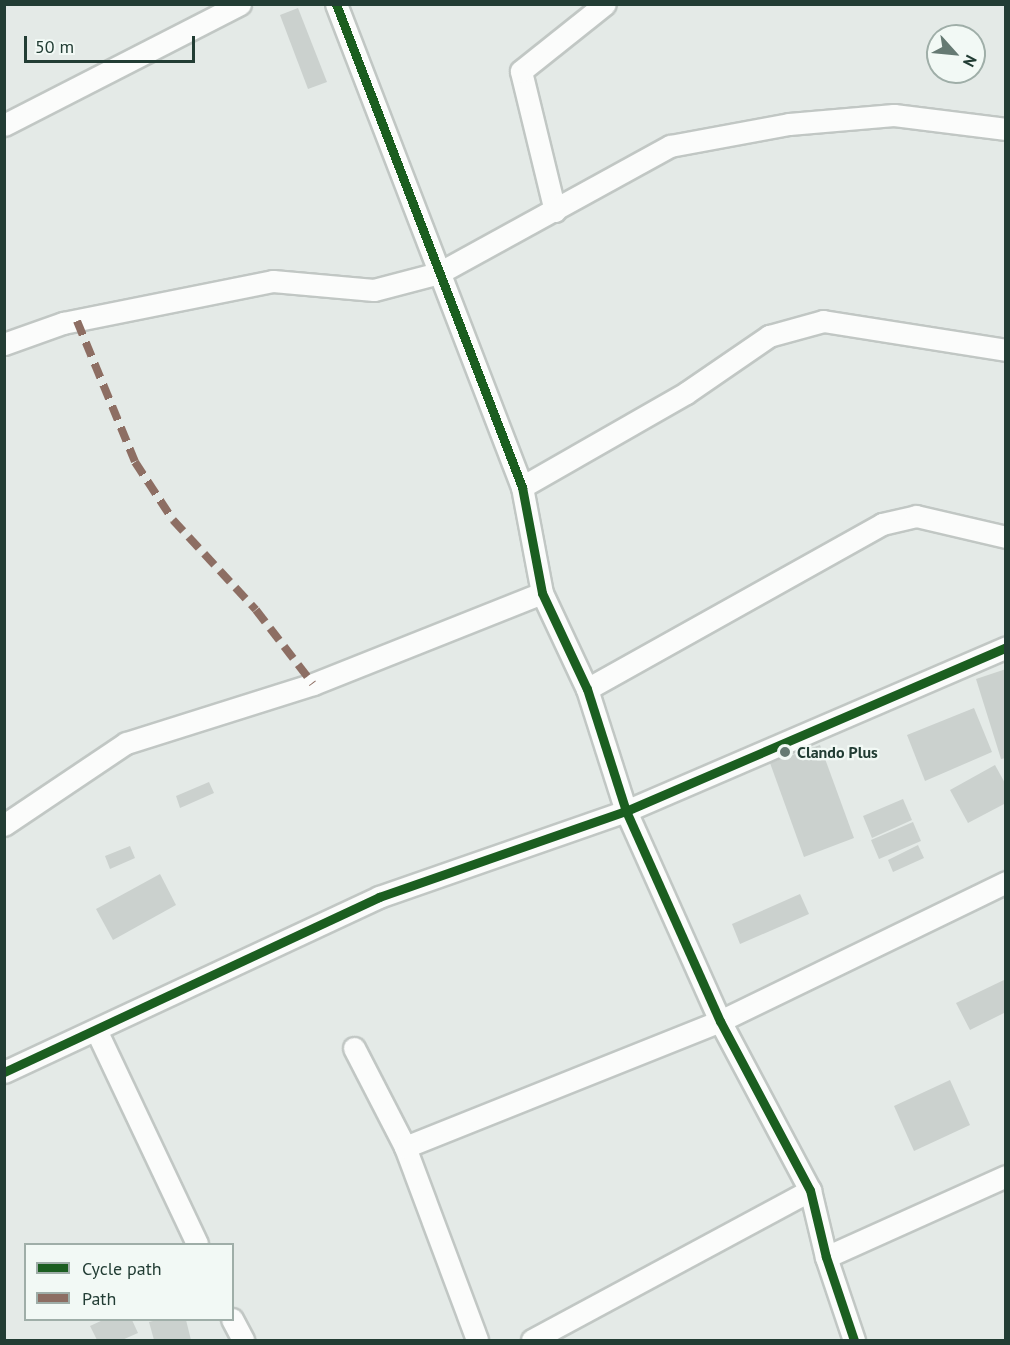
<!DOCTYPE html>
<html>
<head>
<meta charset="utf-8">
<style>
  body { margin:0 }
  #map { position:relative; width:1010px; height:1345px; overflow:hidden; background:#e4eae7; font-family:"PT Sans",sans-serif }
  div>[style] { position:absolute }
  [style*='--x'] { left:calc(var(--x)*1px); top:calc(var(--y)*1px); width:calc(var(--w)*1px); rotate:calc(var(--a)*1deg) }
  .building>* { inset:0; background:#cbd1ce }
  .roads { filter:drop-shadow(2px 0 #c1c7c4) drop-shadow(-2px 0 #c1c7c4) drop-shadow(0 2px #c1c7c4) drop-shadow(0 -2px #c1c7c4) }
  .minor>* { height:21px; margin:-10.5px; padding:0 10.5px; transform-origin:10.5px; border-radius:10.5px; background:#fbfcfb }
  .quiet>* { height:8px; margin-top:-4px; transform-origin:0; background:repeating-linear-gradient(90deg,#8d6e63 0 15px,transparent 0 23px) }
  .cycleway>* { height:9px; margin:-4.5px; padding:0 4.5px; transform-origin:4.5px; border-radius:4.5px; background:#1b5e20 }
  .dots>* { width:16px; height:16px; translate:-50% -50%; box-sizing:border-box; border:3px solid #f2f9f5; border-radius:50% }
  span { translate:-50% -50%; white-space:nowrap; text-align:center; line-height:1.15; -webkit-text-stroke:4.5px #f2f9f5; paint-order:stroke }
  .poi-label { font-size:16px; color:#223d34; font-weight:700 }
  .left { translate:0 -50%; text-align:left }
  .frame { position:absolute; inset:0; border:6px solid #223d34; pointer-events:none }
  .legend { position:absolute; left:24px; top:1243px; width:210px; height:78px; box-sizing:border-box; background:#f2f9f5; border:2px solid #9faea8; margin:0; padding:8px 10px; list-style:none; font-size:18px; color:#223d34 }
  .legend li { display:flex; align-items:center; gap:12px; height:30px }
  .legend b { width:30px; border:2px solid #9faea8 }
  .north { position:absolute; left:926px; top:24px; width:60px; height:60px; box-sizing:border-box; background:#f2f9f5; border:2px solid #9faea8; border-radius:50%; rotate:117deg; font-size:16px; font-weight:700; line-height:24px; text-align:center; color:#223d34 }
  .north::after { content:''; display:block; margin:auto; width:21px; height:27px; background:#667a73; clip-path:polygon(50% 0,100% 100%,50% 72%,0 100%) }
  .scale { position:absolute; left:24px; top:36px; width:171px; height:27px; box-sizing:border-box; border:3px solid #223d34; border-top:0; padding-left:8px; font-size:18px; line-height:21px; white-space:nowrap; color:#223d34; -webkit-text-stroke:4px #f2f9f5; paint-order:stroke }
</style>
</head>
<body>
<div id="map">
  <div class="building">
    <div style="clip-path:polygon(298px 8px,327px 82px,308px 89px,280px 15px)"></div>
    <div style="clip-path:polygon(1006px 669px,1006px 758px,1001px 759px,976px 679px)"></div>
    <div style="clip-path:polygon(974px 708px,992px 752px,925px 781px,907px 735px)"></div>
    <div style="clip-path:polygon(820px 745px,854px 838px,804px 857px,770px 763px)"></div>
    <div style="clip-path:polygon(995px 765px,1006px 785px,1006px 803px,968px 823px,950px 790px)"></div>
    <div style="clip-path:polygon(209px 782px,214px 793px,180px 808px,176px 796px)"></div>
    <div style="clip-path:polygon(903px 799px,912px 820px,872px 838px,863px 816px)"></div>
    <div style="clip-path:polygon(913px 822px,921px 841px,879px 859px,871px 840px)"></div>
    <div style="clip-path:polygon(918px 845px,924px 858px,893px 872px,888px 860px)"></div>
    <div style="clip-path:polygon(130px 846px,135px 858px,110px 869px,105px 856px)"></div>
    <div style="clip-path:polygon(160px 874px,176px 905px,113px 940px,96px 909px)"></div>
    <div style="clip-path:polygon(800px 894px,809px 914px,740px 944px,732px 924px)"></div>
    <div style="clip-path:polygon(1006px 979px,1006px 1012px,970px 1030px,956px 1003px)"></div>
    <div style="clip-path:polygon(950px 1080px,970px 1125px,914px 1151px,894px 1106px)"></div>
    <div style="clip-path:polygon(103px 1320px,132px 1320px,138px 1333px,122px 1340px,97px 1340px,90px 1326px)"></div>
    <div style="clip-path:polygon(157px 1320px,186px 1320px,191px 1340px,154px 1340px,149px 1322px)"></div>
  </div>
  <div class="roads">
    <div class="minor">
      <div style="--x:336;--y:4;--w:518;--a:68.94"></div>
      <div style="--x:522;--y:487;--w:108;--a:79.3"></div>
      <div style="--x:542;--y:593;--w:106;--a:64.9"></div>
      <div style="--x:587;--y:689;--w:128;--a:72.3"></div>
      <div style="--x:626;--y:811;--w:230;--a:65.9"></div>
      <div style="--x:720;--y:1021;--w:191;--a:62"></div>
      <div style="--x:810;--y:1190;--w:69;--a:76.6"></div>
      <div style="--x:826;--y:1257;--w:88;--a:71.4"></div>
      <div style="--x:4;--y:125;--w:265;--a:-27.1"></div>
      <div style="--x:555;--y:211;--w:144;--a:-103.7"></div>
      <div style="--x:521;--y:71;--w:107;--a:-38.6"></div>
      <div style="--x:4;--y:344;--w:63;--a:-19.6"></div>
      <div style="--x:63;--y:323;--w:214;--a:-11.3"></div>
      <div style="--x:273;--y:281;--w:101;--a:5.1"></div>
      <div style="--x:374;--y:290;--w:67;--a:-14.7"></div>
      <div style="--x:439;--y:273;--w:264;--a:-28.8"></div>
      <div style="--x:670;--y:146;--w:121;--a:-10.5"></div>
      <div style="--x:789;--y:124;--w:105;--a:-4.9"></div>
      <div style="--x:894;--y:115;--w:113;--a:7.1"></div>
      <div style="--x:522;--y:487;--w:189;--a:-29.8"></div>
      <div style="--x:686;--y:393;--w:101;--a:-34.5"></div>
      <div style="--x:769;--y:336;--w:56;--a:-15.5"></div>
      <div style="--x:823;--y:321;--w:185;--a:9"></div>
      <div style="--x:587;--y:689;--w:338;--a:-29.2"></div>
      <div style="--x:882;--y:524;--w:35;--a:-13"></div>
      <div style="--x:916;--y:516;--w:92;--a:13.1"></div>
      <div style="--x:4;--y:825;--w:147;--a:-33.9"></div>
      <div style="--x:126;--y:743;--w:196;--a:-17.5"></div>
      <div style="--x:313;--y:684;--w:246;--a:-21.7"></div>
      <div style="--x:97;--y:1032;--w:234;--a:64.7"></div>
      <div style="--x:354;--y:1048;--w:111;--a:62.7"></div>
      <div style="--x:405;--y:1147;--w:206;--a:69.5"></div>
      <div style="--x:4;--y:1072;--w:414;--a:-25"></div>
      <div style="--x:379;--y:897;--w:262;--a:-19.2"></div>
      <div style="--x:626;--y:811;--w:414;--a:-23.3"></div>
      <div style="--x:405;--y:1147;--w:339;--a:-21.8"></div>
      <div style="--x:720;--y:1021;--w:318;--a:-25.9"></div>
      <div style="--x:826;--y:1257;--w:197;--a:-24.2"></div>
      <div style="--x:232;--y:1319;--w:24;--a:62"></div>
      <div style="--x:532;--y:1340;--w:316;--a:-28.3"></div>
    </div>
  </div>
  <div class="quiet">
    <div style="--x:77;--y:321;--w:152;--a:67.6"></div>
    <div style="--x:135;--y:462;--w:69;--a:56.8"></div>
    <div style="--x:173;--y:520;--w:122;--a:47.3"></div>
    <div style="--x:256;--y:610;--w:93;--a:52.4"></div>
  </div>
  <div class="cycleway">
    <div style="--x:336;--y:4;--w:518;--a:68.94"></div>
    <div style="--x:522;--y:487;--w:108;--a:79.3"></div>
    <div style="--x:542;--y:593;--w:106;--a:64.9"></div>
    <div style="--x:587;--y:689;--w:128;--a:72.3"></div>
    <div style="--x:626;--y:811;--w:230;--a:65.9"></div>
    <div style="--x:720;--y:1021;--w:191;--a:62"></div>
    <div style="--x:810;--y:1190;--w:69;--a:76.6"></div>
    <div style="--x:826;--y:1257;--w:88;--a:71.4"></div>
    <div style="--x:4;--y:1072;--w:414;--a:-25"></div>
    <div style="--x:379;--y:897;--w:262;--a:-19.2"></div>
    <div style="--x:626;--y:811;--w:414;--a:-23.3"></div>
  </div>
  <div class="dots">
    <div style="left:785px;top:752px;background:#667a73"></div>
  </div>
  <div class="poi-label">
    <span class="left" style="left:797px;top:752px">Clando Plus</span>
  </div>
  <div class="frame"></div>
  <ul class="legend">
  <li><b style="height:8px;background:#1b5e20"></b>Cycle path</li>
  <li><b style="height:8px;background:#8d6e63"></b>Path</li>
  </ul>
  <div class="north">N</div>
  <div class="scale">50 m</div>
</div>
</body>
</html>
